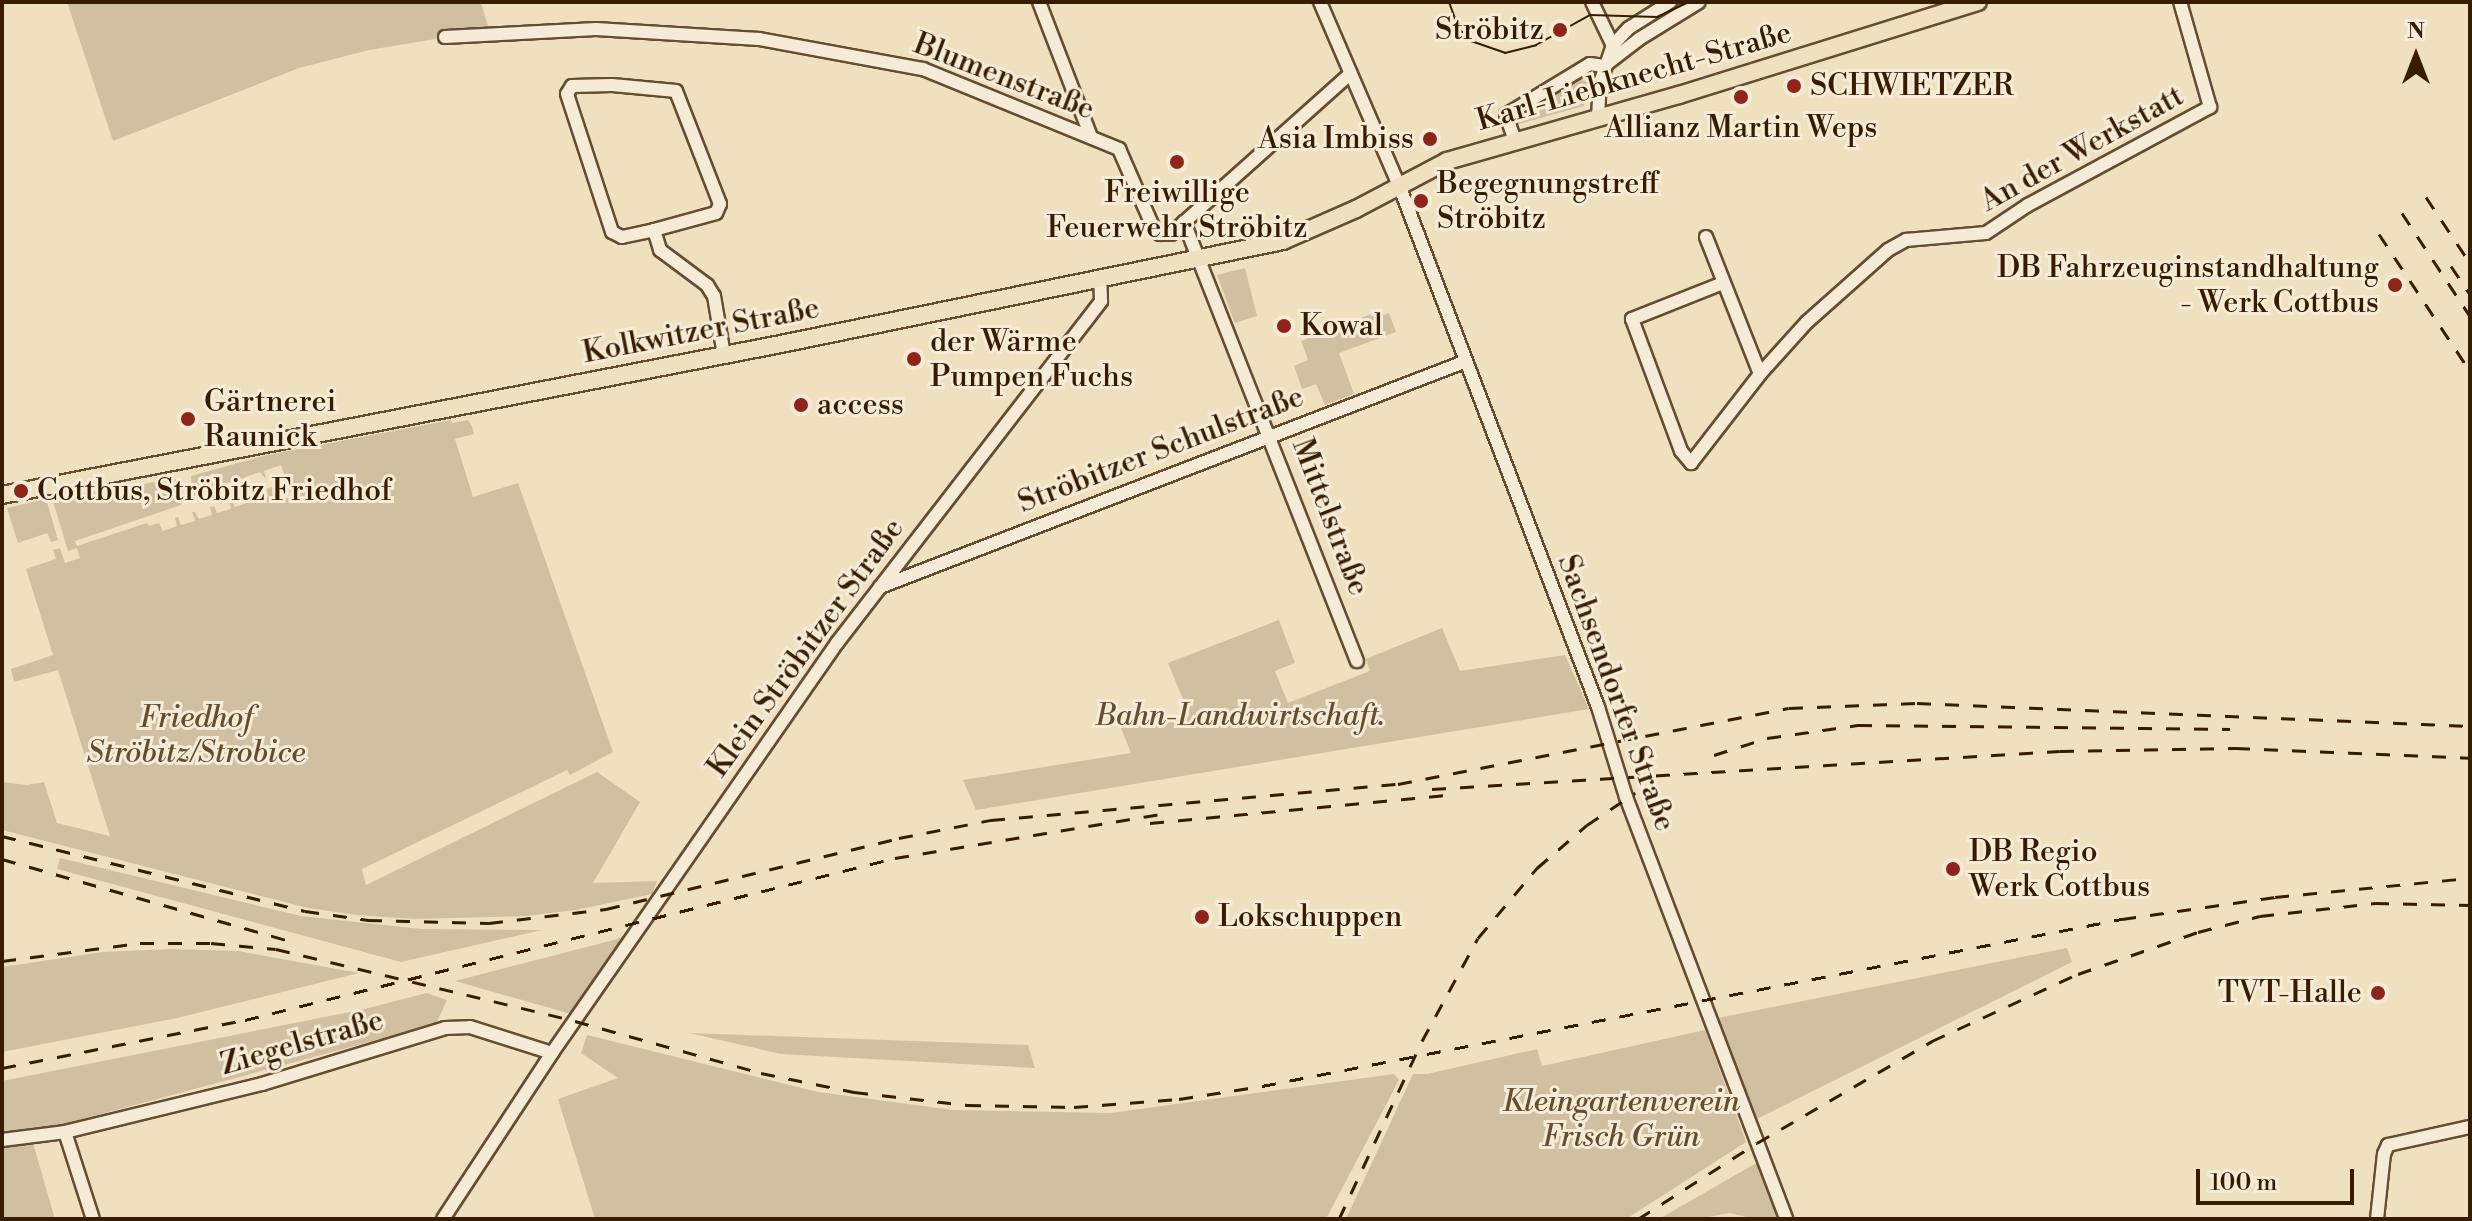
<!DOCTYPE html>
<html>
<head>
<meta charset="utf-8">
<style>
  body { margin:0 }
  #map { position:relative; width:2472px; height:1221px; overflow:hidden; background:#efe0c0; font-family:"Libre Bodoni",serif }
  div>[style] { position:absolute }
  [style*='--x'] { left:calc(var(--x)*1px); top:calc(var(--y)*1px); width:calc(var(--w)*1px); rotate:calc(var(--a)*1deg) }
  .green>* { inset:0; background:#d0bfa0 }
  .roads { filter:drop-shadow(2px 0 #644d31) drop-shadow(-2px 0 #644d31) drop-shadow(0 2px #644d31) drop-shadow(0 -2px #644d31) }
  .minor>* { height:12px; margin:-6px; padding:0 6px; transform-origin:6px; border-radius:6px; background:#f5ebd6 }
  .major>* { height:16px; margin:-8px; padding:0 8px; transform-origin:8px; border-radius:8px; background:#efe0c0 }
  .tram>* { height:2px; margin:-1px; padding:0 1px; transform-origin:1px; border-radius:1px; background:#361c01 }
  .rail>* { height:3px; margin-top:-1.5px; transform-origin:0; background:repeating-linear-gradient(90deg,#361c01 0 14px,transparent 0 28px) }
  .dots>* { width:22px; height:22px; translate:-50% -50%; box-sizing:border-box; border:4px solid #f5ebd6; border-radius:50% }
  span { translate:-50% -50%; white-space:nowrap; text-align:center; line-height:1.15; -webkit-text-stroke:6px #f5ebd6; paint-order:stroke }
  .poi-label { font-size:30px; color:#361c01 }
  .right { translate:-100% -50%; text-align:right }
  .left { translate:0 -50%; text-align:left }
  .street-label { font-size:30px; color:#361c01 }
  .park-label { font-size:30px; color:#644d31; font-style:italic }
  .frame { position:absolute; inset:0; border:4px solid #361c01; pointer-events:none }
  .north { position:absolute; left:2376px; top:16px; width:80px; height:80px; -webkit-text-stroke:6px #f5ebd6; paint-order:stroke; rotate:0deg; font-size:22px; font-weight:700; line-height:32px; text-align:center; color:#361c01 }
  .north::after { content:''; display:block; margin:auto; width:28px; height:36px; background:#361c01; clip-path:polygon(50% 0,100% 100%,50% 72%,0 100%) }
  .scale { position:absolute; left:2196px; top:1169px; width:158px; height:36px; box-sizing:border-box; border:4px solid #361c01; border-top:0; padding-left:10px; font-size:24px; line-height:28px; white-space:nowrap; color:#361c01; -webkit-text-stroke:6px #f5ebd6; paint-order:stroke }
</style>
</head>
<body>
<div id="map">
  <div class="green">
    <div style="clip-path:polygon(67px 2px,481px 2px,489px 30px,369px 50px,299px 68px,113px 141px)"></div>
    <div style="clip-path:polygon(1590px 74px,1584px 106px,1515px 125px,1516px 113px,1544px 96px,1549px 99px,1566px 88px,1568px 81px,1574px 83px)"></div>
    <div style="clip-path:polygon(1245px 268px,1257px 316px,1235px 323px,1217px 275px)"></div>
    <div style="clip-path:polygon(1374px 313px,1376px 318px,1389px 313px,1396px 332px,1339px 353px,1354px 394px,1325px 405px,1316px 384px,1302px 389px,1294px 366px,1308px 360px,1301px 341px)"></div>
    <div style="clip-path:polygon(451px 420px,452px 423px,468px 420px,472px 426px,474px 434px,455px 439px,473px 497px,518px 483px,613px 752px,570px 775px,567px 770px,362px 869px,366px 885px,597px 772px,640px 802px,593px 883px,657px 881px,652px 894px,576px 910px,525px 916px,415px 919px,357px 915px,308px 908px,2px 830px,2px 782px,27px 785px,44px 782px,57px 823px,110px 836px,58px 670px,14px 682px,11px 669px,53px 655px,26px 569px,56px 559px,53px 550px,60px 548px,65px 563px,80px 558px,77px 548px,68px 551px,52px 498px,175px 479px,183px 500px,181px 505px,75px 541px,77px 546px,147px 523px,149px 526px,159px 523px,163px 531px,177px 526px,175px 518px,178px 517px,181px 525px,195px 521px,192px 512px,195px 512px,199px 519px,212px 515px,210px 507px,214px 506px,217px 513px,231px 509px,229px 501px,232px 500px,235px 507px,250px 502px,248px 495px,253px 501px,268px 497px,266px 489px,272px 487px,279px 490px,279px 500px,292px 497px,281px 465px,264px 471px,266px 479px,260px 472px,245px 477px,247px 485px,242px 478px,227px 483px,227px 491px,224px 484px,210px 489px,211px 496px,200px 500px,193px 498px,191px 476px,267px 455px)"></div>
    <div style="clip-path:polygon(46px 499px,58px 540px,51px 542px,47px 533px,18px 543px,7px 508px)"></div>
    <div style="clip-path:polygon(1279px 620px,1295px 663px,1275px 671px,1288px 703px,1370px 671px,1366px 659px,1442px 628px,1460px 671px,1565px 655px,1589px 709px,976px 810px,963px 780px,1131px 753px,1119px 723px,1190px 716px,1168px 663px)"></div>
    <div style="clip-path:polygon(60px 858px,301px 916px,421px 929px,542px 930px,401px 962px,57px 869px)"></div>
    <div style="clip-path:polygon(622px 937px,571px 1014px,455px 981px,614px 940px)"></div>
    <div style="clip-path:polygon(2067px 948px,2072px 962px,1757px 1119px,1718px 1018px)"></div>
    <div style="clip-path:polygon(171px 949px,238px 951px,359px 973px,177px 1018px,2px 1052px,2px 967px,103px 952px)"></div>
    <div style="clip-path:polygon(427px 993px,447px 1000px,436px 1024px,64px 1124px,2px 1133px,2px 1081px,360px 1010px)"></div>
    <div style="clip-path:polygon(1705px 1030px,1746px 1142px,1626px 1219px,1346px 1219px,1413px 1074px,1427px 1074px,1537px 1049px,1542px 1066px)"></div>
    <div style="clip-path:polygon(689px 1033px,1028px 1045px,1035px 1068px,781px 1054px)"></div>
    <div style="clip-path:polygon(587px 1035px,818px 1092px,953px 1110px,1111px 1113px,1394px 1074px,1399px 1080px,1326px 1219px,595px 1219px,558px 1099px,618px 1078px,581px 1053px)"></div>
    <div style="clip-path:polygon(33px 1143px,55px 1219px,2px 1219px,2px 1147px)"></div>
    <div style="clip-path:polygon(1758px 1162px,1780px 1219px,1755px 1219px,1729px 1213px,1699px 1219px,1659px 1219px)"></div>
  </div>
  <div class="roads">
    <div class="minor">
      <div style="--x:1039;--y:2;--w:145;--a:68.9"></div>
      <div style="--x:1320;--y:2;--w:199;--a:66.7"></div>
      <div style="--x:1399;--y:185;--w:559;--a:69.13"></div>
      <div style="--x:1598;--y:707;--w:94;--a:72.7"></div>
      <div style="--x:1626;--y:797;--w:451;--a:69.2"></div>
      <div style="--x:1592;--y:2;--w:53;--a:64.4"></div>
      <div style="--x:445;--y:37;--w:151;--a:-3"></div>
      <div style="--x:596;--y:29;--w:163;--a:3.5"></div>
      <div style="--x:759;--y:39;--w:167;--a:10.4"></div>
      <div style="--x:923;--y:69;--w:212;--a:22.2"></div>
      <div style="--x:1119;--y:149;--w:87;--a:66.4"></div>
      <div style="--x:1154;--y:229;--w:8;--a:40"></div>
      <div style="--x:1160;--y:234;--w:11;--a:0"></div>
      <div style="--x:1171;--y:234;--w:241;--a:-41.8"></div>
      <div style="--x:1598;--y:118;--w:35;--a:-87"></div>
      <div style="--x:1600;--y:83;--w:40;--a:-71.1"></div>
      <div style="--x:1613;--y:45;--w:23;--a:-47"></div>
      <div style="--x:1629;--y:28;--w:49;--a:-32.4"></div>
      <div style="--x:1515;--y:141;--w:28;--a:-109"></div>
      <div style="--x:1506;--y:115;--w:98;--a:-31.3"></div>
      <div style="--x:1590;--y:64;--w:14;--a:8"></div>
      <div style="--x:1604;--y:66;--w:44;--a:-37.6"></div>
      <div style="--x:1639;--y:39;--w:70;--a:-31.7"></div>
      <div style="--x:1184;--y:222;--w:472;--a:68.5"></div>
      <div style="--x:654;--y:230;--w:64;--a:-15.3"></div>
      <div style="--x:716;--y:213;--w:10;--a:-66"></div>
      <div style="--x:720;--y:204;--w:121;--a:-111.3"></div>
      <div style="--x:676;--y:91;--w:64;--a:-174.6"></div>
      <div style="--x:612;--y:85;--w:40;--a:178.6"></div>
      <div style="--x:572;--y:86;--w:9;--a:122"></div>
      <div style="--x:567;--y:94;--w:145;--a:71.9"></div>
      <div style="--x:612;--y:232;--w:11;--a:27"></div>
      <div style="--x:622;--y:237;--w:33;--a:-12"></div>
      <div style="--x:654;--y:230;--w:21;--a:73"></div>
      <div style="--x:660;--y:250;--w:59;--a:36.7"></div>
      <div style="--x:707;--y:285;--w:13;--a:58"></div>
      <div style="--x:714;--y:296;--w:60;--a:80.4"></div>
      <div style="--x:1706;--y:237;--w:147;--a:68.5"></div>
      <div style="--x:1723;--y:283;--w:98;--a:158.4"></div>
      <div style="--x:1632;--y:319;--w:141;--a:69.6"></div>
      <div style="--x:1681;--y:451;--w:16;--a:50"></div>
      <div style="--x:1691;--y:463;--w:113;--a:-52.2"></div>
      <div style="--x:1760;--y:374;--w:70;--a:-47.9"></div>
      <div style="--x:1807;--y:322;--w:108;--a:-41.6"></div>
      <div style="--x:1888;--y:250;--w:21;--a:-29"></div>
      <div style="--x:1906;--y:240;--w:80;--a:-5"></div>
      <div style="--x:1986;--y:233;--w:50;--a:-33.7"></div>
      <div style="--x:2028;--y:205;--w:207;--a:-28.3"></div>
      <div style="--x:2210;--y:107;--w:109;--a:-105.9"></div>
      <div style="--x:880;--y:587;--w:626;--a:-21.07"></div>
      <div style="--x:65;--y:1132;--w:91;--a:72.2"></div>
      <div style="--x:2;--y:1140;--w:64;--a:-7.2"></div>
      <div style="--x:65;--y:1132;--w:203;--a:-13.7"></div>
      <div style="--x:262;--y:1084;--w:191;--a:-17"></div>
      <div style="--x:445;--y:1028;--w:25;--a:-2"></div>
      <div style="--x:470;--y:1027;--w:86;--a:17.6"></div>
      <div style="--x:443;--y:1219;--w:199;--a:-56.7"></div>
      <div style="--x:552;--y:1053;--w:499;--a:-55.2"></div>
      <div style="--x:837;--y:643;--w:432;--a:-52.3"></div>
      <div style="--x:1101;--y:301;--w:23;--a:-92"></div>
      <div style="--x:2377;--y:1219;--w:65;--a:-83.9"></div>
      <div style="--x:2384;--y:1154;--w:10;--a:-66"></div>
      <div style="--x:2388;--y:1145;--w:84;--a:-12.4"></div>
    </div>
    <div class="major">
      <div style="--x:2;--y:495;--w:788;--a:-10.97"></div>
      <div style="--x:776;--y:345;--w:518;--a:-11.59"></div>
      <div style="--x:1283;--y:241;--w:80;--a:-23.7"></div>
      <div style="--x:1356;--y:209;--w:103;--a:-27.8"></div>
      <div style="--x:1447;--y:161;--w:241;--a:-15.9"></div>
      <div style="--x:1679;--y:95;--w:313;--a:-17.3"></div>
    </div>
  </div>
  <div class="tram">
    <div style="--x:1449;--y:2;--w:29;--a:70"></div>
    <div style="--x:1459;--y:29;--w:17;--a:45"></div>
    <div style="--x:1471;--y:41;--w:36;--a:19"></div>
    <div style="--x:1505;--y:53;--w:32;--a:-14"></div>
    <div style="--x:1536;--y:45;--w:62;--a:-29.1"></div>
    <div style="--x:1590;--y:15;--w:67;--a:1.7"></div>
    <div style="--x:1657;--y:17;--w:35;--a:-25"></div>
    <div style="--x:1711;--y:1219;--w:32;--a:0"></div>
  </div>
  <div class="rail">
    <div style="--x:2426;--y:197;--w:79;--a:56.3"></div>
    <div style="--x:2402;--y:213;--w:123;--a:56.6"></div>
    <div style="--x:2379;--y:234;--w:164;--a:56.4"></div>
    <div style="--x:2451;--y:266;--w:34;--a:56"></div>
    <div style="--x:1714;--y:755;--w:56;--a:-17.8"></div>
    <div style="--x:1767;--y:738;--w:92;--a:-8.1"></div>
    <div style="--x:1858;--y:725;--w:372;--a:0.6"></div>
    <div style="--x:1432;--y:789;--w:629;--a:-3.46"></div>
    <div style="--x:2060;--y:751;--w:176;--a:-1"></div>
    <div style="--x:2236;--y:748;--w:234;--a:2.4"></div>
    <div style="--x:1150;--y:823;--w:295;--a:-5.4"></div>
    <div style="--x:2;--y:836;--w:312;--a:13.9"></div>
    <div style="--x:305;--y:911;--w:64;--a:8.1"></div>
    <div style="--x:368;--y:920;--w:121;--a:1.4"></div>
    <div style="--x:489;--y:923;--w:118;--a:-6.8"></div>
    <div style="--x:606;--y:909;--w:301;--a:-13.6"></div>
    <div style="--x:899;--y:838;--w:94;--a:-11.1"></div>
    <div style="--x:991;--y:820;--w:409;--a:-5.1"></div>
    <div style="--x:1398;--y:784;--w:398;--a:-11"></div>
    <div style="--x:1789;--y:708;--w:128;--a:-2.2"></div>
    <div style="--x:1917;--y:703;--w:553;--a:2.38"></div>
    <div style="--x:2;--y:859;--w:306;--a:15.9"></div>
    <div style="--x:2;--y:961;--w:139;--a:-7.4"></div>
    <div style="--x:140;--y:943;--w:71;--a:0"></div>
    <div style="--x:211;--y:943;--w:65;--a:5.3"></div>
    <div style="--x:276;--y:949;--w:308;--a:13.5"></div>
    <div style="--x:575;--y:1021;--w:193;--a:15.6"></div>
    <div style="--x:761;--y:1073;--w:95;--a:11.5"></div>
    <div style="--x:854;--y:1092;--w:114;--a:6.6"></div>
    <div style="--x:967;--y:1105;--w:107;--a:1.1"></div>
    <div style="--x:1074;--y:1107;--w:105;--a:-4.4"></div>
    <div style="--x:1179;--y:1099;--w:84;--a:-8.9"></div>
    <div style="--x:1262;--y:1086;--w:876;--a:-10.99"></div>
    <div style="--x:2122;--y:919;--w:155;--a:-8.2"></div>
    <div style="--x:2275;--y:897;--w:196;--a:-5.6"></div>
    <div style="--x:2;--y:1068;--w:248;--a:-11.2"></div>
    <div style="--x:245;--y:1020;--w:670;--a:-13.99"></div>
    <div style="--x:895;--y:858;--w:271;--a:-9.4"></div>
    <div style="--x:1339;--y:1219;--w:196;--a:-65"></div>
    <div style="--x:1422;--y:1041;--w:117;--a:-61.5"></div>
    <div style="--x:1478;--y:938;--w:92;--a:-49.9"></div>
    <div style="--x:1537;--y:868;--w:66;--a:-40.7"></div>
    <div style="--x:1587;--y:825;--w:58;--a:-33.7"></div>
    <div style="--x:1638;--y:1219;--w:141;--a:-32.6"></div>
    <div style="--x:1757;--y:1143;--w:203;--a:-30.2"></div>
    <div style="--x:1932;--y:1041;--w:161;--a:-24.7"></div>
    <div style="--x:2078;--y:974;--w:127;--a:-19.3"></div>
    <div style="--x:2198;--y:932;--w:64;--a:-14.5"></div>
    <div style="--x:2260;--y:916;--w:116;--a:-6.4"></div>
    <div style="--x:2375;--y:903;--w:95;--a:1.2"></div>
  </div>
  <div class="dots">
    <div style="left:1560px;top:30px;background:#8f2418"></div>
    <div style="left:1794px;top:86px;background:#8f2418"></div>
    <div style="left:1741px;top:97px;background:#8f2418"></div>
    <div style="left:1430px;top:139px;background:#8f2418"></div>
    <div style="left:1177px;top:162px;background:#8f2418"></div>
    <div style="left:1421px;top:201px;background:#8f2418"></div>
    <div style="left:2395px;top:285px;background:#8f2418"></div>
    <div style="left:1284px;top:326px;background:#8f2418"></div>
    <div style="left:914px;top:359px;background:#8f2418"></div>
    <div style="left:801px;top:405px;background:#8f2418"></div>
    <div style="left:188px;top:419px;background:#8f2418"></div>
    <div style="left:21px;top:491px;background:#8f2418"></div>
    <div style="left:1953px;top:869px;background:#8f2418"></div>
    <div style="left:1202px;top:917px;background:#8f2418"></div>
    <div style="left:2378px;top:993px;background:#8f2418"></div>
  </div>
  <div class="poi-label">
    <span class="right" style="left:1544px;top:30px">Ströbitz</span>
    <span class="left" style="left:1810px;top:86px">SCHWIETZER</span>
    <span style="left:1741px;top:128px">Allianz Martin Weps</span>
    <span class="right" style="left:1414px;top:139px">Asia Imbiss</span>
    <span class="left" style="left:1437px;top:201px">Begegnungstreff<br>Ströbitz</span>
    <span style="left:1177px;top:210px">Freiwillige<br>Feuerwehr Ströbitz</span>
    <span class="right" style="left:2379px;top:285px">DB Fahrzeuginstandhaltung<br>- Werk Cottbus</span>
    <span class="left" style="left:1300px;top:326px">Kowal</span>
    <span class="left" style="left:930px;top:359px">der Wärme<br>Pumpen Fuchs</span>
    <span class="left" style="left:204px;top:419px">Gärtnerei<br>Raunick</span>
    <span class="left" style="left:817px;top:405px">access</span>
    <span class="left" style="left:37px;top:491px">Cottbus, Ströbitz Friedhof</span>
    <span class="left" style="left:1969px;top:869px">DB Regio<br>Werk Cottbus</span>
    <span class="left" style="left:1218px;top:917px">Lokschuppen</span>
    <span class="right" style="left:2362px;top:993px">TVT-Halle</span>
  </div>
  <div class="street-label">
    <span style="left:1004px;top:77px;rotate:21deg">Blumenstraße</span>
    <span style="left:1634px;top:77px;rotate:-16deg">Karl-Liebknecht-Straße</span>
    <span style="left:2082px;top:149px;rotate:-29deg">An der Werkstatt</span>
    <span style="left:701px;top:331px;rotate:-11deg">Kolkwitzer Straße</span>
    <span style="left:1161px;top:450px;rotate:-21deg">Ströbitzer Schulstraße</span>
    <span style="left:1330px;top:517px;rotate:69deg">Mittelstraße</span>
    <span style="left:806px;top:648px;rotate:-54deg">Klein Ströbitzer Straße</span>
    <span style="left:1616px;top:693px;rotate:70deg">Sachsendorfer Straße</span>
    <span style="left:302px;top:1043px;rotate:-16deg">Ziegelstraße</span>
  </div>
  <div class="park-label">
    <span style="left:1240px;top:716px">Bahn-Landwirtschaft.</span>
    <span style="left:196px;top:735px">Friedhof<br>Ströbitz/Strobice</span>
    <span style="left:1621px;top:1119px">Kleingartenverein<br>Frisch Grün</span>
  </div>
  <div class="frame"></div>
  <div class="north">N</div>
  <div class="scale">100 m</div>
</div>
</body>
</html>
